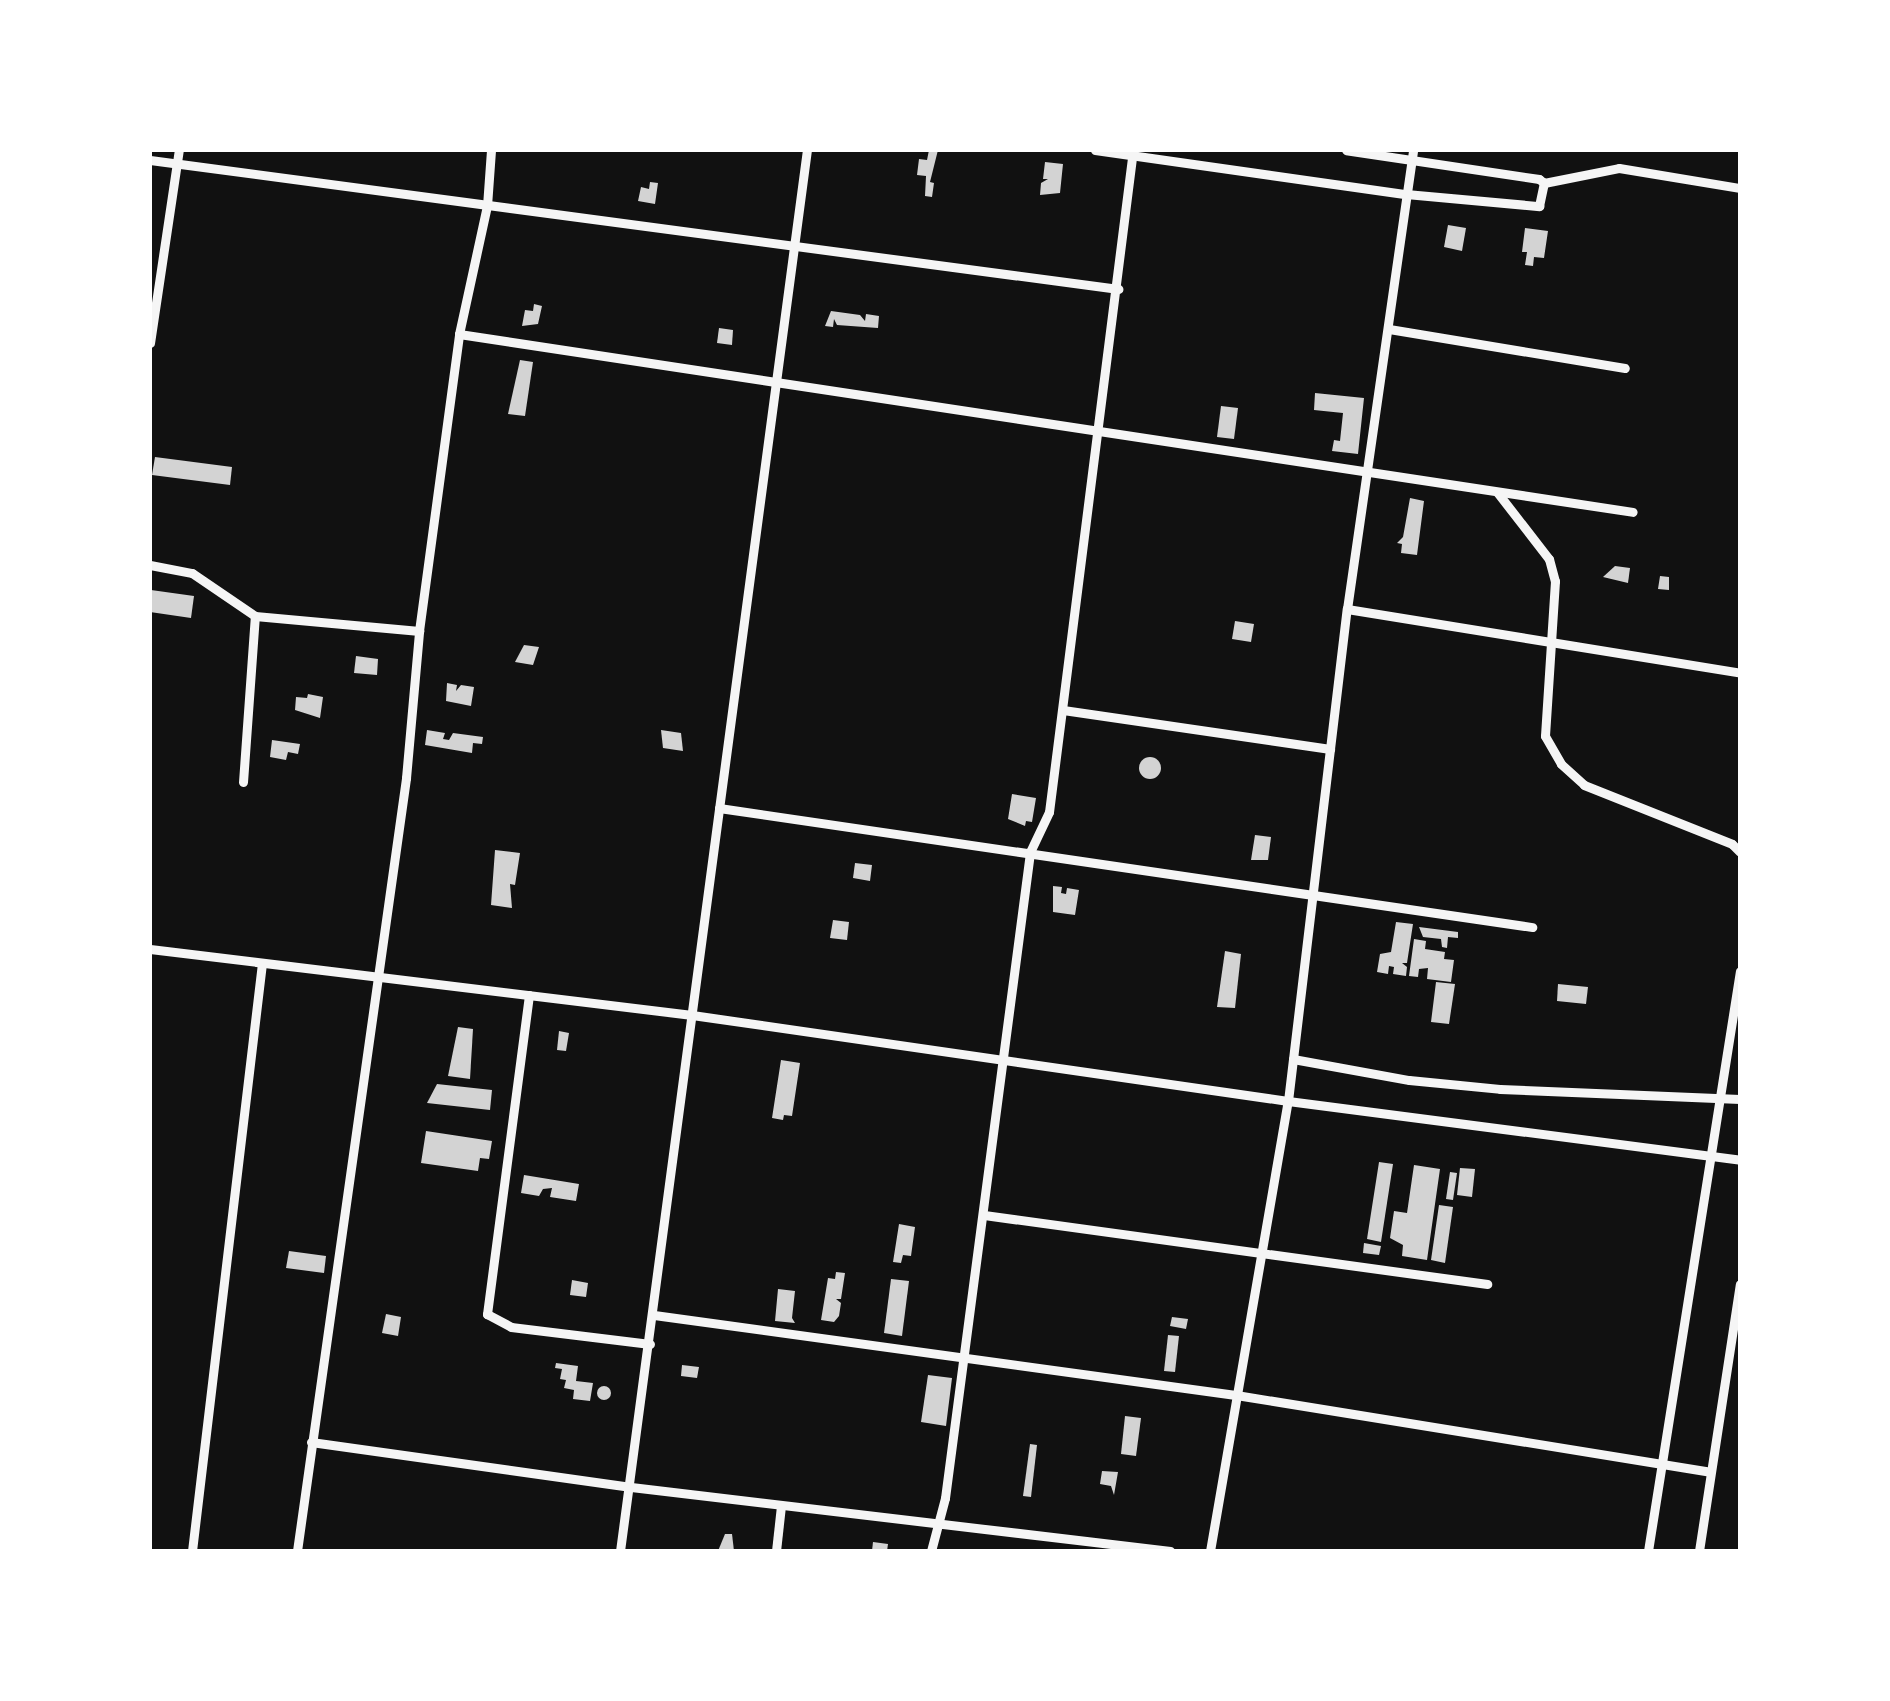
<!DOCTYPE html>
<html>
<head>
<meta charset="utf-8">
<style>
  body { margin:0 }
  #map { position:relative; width:1890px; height:1701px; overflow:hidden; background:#111; font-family:Overpass,sans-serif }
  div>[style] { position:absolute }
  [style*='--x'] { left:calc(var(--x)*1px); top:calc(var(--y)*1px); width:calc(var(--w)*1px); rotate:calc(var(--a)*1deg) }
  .building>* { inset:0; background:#d3d3d3 }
  .round { border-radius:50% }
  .minor>* { height:9px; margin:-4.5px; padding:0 4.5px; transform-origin:4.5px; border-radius:4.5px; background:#f5f5f5 }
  span { translate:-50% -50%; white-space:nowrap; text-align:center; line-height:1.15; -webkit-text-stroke:8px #fff; paint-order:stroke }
  .frame { position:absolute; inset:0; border:152px solid #fff; pointer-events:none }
</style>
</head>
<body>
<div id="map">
  <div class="building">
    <div style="clip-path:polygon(929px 150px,938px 150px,930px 182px,934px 183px,932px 197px,925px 196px,926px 176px,917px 175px,919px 159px,927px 160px)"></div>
    <div style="clip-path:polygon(1045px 162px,1063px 164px,1060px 193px,1040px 195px,1041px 183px,1048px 179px,1043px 179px)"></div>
    <div style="clip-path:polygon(650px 182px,658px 183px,655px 204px,638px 201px,641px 187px,649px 189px)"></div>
    <div style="clip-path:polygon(1448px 225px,1466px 228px,1462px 251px,1444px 247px)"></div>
    <div style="clip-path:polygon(1525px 228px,1548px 231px,1544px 258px,1534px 257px,1533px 266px,1525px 265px,1527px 252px,1522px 252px)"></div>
    <div style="clip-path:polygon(534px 304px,542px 306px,538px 324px,522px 326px,525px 310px,533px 311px)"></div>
    <div style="clip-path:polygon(831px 311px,860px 315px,865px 321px,866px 314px,879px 316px,878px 328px,837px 325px,834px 319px,833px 327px,825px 326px)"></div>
    <div style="clip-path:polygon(719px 328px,733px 330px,732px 345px,717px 343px)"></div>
    <div style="clip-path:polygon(520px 360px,533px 362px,525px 416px,508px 414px)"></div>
    <div style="clip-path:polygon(1315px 393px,1364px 398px,1358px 454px,1332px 451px,1334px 440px,1340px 441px,1343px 413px,1314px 410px)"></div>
    <div style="clip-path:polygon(1221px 406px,1238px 408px,1234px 439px,1217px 437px)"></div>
    <div style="clip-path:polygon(155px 457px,232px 467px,230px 485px,152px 475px)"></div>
    <div style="clip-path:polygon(1410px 498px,1424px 501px,1417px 555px,1401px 553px,1402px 544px,1397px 543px,1403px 537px)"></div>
    <div style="clip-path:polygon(1615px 566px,1630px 568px,1628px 583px,1603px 577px)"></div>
    <div style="clip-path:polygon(1660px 576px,1669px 577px,1669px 590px,1658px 589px)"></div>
    <div style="clip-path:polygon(151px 590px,194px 596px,191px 618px,150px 612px)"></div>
    <div style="clip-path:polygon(1235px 621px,1254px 624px,1251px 642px,1232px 639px)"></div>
    <div style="clip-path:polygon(524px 645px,539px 647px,533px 665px,515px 662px)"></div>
    <div style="clip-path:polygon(356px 656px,378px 659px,377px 675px,354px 673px)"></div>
    <div style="clip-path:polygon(447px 683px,457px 685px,456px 691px,461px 685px,474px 687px,471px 706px,446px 701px)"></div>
    <div style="clip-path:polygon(308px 694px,323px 697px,320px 718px,295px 710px,296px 697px,307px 698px)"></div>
    <div style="clip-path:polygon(427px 730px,445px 733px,443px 739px,449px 740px,453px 733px,483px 737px,482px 744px,473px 743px,472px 753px,425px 745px)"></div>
    <div style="clip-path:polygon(661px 730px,681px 733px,683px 751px,663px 748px)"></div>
    <div style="clip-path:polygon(272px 740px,300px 744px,298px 754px,288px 752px,286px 760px,270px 757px)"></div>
    <div class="round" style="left:1139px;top:757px;width:22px;height:22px"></div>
    <div style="clip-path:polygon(1012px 794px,1036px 798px,1032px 822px,1026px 821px,1025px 826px,1008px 819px)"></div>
    <div style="clip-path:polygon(1255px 835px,1271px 837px,1268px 860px,1251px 860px)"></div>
    <div style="clip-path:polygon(495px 850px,520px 853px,515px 885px,510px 884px,512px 908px,491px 905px)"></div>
    <div style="clip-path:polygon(855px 863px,872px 865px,870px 881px,853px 878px)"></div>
    <div style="clip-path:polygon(1053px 886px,1062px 887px,1061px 893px,1066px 894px,1067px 888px,1079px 890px,1075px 915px,1053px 912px)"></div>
    <div style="clip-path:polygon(833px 920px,849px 922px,847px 940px,830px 938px)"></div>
    <div style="clip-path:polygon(1396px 922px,1413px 924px,1407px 963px,1402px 963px,1407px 967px,1406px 976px,1393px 974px,1394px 967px,1389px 966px,1388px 974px,1377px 972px,1380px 954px,1391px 952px)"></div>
    <div style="clip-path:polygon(1419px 927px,1458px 932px,1458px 938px,1448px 937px,1447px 948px,1442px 947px,1441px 939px,1423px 937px)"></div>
    <div style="clip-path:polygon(1414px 939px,1426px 941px,1425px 949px,1445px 952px,1444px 959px,1454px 960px,1451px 982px,1427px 979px,1428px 968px,1419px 969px,1418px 977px,1409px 976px)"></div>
    <div style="clip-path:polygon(1225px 951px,1241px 954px,1235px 1008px,1217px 1007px)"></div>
    <div style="clip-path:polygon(1436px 982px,1455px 984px,1449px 1024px,1431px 1022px)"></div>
    <div style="clip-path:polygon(1558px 984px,1588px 987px,1586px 1004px,1557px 1001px)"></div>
    <div style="clip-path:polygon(458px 1027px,473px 1029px,470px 1079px,448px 1076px)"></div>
    <div style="clip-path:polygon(559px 1031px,569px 1033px,566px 1051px,557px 1050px)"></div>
    <div style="clip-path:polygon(781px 1060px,800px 1063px,792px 1116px,784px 1115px,783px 1120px,772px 1118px)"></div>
    <div style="clip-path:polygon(437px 1084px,492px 1090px,490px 1110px,427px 1103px)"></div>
    <div style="clip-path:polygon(426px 1131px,492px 1141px,489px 1159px,480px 1158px,478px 1171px,421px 1163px)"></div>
    <div style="clip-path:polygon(1379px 1162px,1393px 1164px,1381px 1242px,1367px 1239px)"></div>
    <div style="clip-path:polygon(1414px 1165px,1440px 1169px,1427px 1260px,1402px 1256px,1403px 1245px,1390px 1238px,1394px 1211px,1407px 1213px)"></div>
    <div style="clip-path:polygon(1460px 1168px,1475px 1169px,1472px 1197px,1457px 1195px)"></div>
    <div style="clip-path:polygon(1450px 1172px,1457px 1173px,1453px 1200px,1446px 1199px)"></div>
    <div style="clip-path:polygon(524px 1175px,579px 1184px,576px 1201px,550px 1197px,552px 1188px,543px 1189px,539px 1196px,521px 1193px)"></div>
    <div style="clip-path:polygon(1439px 1205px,1453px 1207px,1445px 1263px,1431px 1260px)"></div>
    <div style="clip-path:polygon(899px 1224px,915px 1227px,911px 1256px,903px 1255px,901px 1263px,893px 1262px)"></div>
    <div style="clip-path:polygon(1364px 1243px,1381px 1246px,1379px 1255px,1363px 1253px)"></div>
    <div style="clip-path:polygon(289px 1251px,326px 1256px,324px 1273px,286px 1268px)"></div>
    <div style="clip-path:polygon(836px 1272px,845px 1273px,841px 1299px,836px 1299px,841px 1303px,839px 1316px,834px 1322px,821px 1320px,828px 1278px,835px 1279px)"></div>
    <div style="clip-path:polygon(891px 1279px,909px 1281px,902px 1336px,884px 1333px)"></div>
    <div style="clip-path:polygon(572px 1280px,588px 1283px,586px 1297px,570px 1295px)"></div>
    <div style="clip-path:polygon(778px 1289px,795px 1291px,792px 1318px,795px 1323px,775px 1321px)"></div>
    <div style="clip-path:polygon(386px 1314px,401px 1317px,398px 1336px,382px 1333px)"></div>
    <div style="clip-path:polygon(1172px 1317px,1188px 1319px,1186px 1329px,1170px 1326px)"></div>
    <div style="clip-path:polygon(1168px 1335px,1179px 1336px,1175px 1372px,1164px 1371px)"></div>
    <div style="clip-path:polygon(556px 1363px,578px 1366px,576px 1381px,593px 1383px,590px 1401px,573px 1399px,574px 1390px,564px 1388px,566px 1380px,560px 1379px,562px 1369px,555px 1368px)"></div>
    <div style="clip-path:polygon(682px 1365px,699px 1367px,697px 1378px,681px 1376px)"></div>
    <div style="clip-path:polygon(928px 1375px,952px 1378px,946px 1426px,921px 1422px)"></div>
    <div class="round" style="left:597px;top:1386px;width:14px;height:14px"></div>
    <div style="clip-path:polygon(1125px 1416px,1141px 1418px,1136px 1456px,1121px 1454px)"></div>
    <div style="clip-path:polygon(1030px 1444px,1037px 1445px,1031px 1497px,1023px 1496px)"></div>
    <div style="clip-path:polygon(1102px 1471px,1118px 1472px,1114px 1495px,1111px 1486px,1100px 1484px)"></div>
    <div style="clip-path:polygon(725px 1534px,732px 1534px,734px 1551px,718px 1551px)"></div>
    <div style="clip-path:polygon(873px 1542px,888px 1544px,887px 1551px,872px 1551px)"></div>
  </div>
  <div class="minor">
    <div style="--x:1095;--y:150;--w:314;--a:8.1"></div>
    <div style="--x:1406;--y:194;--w:134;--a:5.2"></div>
    <div style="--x:1539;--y:206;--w:24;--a:-78"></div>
    <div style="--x:1544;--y:183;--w:6;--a:-141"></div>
    <div style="--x:1539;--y:179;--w:195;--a:-171.5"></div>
    <div style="--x:150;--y:160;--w:977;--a:7.59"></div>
    <div style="--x:1544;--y:183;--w:76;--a:-11.3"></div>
    <div style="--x:1619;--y:168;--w:123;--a:9.4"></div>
    <div style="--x:1389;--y:329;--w:239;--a:9.4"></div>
    <div style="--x:459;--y:334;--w:1187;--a:8.62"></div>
    <div style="--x:150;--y:343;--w:195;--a:-81.5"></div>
    <div style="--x:1497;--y:492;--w:85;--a:52.2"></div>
    <div style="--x:1549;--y:559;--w:23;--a:75"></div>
    <div style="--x:1555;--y:581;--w:155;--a:93.7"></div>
    <div style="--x:1545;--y:736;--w:32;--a:60"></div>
    <div style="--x:1561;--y:764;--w:31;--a:42"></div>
    <div style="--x:1584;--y:785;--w:159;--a:21.7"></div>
    <div style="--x:1732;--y:844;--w:11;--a:45"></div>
    <div style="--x:150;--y:565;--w:43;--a:10.8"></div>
    <div style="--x:192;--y:573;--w:76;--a:34.3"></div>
    <div style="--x:255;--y:616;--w:165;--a:5.2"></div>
    <div style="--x:1347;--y:609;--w:398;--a:9.2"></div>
    <div style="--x:1063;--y:710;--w:270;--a:8.3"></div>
    <div style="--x:243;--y:782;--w:166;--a:-85.9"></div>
    <div style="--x:719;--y:808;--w:822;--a:8.33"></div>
    <div style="--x:150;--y:949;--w:546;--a:6.94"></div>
    <div style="--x:692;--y:1015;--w:602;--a:8.21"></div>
    <div style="--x:1288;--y:1101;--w:456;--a:7.4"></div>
    <div style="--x:529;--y:995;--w:322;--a:97.5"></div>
    <div style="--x:487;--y:1314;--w:27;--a:28"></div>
    <div style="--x:511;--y:1327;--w:140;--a:7"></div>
    <div style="--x:1293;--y:1059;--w:118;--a:10.3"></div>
    <div style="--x:1409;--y:1080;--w:91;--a:5.6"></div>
    <div style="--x:1500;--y:1089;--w:240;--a:2.4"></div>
    <div style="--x:984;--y:1215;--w:508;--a:7.81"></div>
    <div style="--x:654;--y:1315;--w:587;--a:7.83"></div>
    <div style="--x:1236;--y:1395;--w:480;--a:9.2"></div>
    <div style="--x:311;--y:1442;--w:323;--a:8"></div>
    <div style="--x:631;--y:1487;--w:543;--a:6.77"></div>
    <div style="--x:192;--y:1551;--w:592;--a:-83.21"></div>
    <div style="--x:297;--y:1551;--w:781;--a:-81.97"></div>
    <div style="--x:406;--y:778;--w:148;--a:-84.9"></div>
    <div style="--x:419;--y:631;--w:300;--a:-82.3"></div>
    <div style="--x:459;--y:334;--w:131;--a:-77.7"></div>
    <div style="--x:487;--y:206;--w:56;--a:-85.9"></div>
    <div style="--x:620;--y:1551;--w:1413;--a:-82.4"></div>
    <div style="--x:776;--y:1551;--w:45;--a:-83.7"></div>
    <div style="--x:931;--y:1551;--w:55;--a:-75.2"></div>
    <div style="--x:945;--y:1498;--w:652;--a:-82.5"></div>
    <div style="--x:1030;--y:852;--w:44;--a:-64.6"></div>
    <div style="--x:1049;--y:812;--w:667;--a:-82.77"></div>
    <div style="--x:1210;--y:1551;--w:457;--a:-80.2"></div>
    <div style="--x:1288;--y:1101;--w:496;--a:-83.2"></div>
    <div style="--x:1347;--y:609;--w:464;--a:-81.8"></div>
    <div style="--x:1648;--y:1551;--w:587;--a:-80.99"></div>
    <div style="--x:1699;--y:1551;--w:270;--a:-81.3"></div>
  </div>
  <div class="frame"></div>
</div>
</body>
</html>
